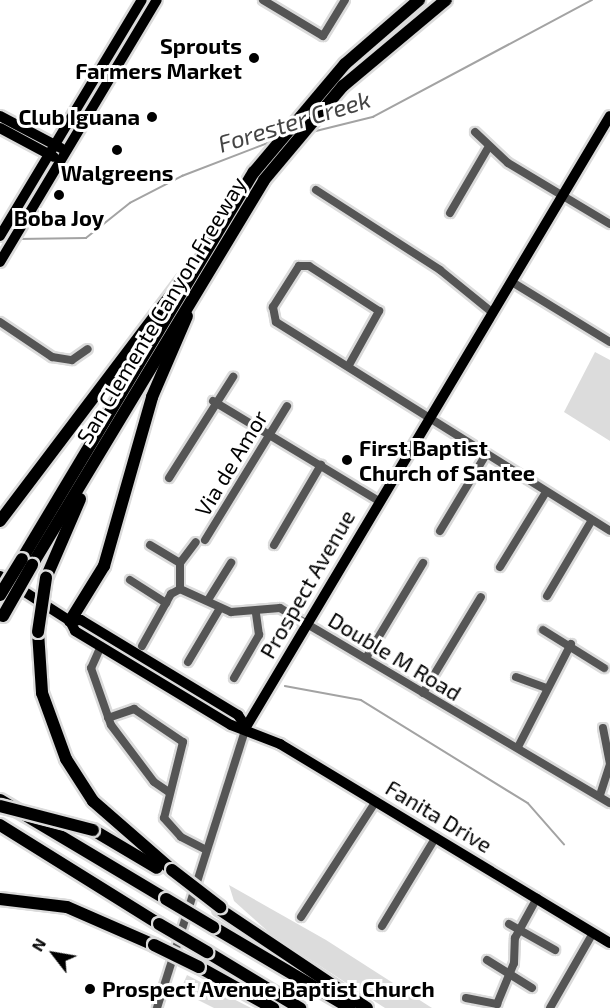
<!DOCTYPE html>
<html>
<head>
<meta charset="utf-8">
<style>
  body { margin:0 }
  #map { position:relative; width:610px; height:1008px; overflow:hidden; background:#fff; font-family:"Exo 2",sans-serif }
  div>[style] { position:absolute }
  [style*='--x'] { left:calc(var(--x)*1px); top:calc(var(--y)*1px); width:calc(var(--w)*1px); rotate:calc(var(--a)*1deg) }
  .green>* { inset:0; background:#dcdcdc }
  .stream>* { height:1.5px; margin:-0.75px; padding:0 0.75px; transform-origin:0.75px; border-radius:0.75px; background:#a3a3a3 }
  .roads { filter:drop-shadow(2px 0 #dbdbdb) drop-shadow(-2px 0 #dbdbdb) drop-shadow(0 2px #dbdbdb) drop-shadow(0 -2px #dbdbdb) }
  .minor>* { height:8px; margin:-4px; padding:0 4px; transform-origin:4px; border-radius:4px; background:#555 }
  .major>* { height:10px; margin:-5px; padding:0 5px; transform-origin:5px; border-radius:5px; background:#000 }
  .highway>* { height:12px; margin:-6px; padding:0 6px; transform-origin:6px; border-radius:6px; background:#000 }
  .bridges { filter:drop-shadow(2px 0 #dbdbdb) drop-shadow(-2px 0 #dbdbdb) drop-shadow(0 2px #dbdbdb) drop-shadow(0 -2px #dbdbdb) }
  .highway-bridge>* { height:12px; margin:-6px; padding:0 6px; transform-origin:6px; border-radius:6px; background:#000 }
  .dots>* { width:16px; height:16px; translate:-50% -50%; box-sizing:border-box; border:3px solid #fff; border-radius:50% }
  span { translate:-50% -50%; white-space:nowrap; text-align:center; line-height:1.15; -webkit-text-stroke:6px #fff; paint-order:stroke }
  .poi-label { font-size:22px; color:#000; font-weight:700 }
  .right { translate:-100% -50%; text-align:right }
  .left { translate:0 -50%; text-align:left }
  .street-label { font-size:22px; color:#000 }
  .water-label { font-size:24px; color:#444; font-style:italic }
  .north { position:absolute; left:24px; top:924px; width:60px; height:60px; -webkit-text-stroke:4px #fff; paint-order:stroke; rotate:301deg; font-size:16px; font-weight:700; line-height:24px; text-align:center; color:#000 }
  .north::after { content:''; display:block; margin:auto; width:21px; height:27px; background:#000; clip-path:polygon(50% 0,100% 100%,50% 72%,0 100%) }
</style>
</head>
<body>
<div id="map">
  <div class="green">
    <div style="clip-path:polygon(595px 352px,610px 360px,610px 441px,564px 412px)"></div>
    <div style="clip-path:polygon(229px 885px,326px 940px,432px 1008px,385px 1008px,272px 935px,234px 901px)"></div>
    <div style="clip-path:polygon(187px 975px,251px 1008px,214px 1008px,180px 991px)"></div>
  </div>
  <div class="stream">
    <div style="--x:312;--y:132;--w:63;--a:-13.8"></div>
    <div style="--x:373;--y:117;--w:248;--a:-28.1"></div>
    <div style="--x:18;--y:239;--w:68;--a:-0.8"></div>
    <div style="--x:86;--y:238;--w:56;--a:-38.5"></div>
    <div style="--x:130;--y:203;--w:59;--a:-27.4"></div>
    <div style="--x:182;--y:176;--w:97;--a:-21"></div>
    <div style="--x:285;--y:686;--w:77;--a:10.4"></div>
    <div style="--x:361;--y:700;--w:196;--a:31.7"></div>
    <div style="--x:528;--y:803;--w:55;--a:48.7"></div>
  </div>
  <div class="roads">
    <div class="minor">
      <div style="--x:263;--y:0;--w:70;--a:31"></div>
      <div style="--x:323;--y:36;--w:42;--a:-58.6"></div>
      <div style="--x:475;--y:132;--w:45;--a:43.2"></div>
      <div style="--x:508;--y:163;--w:119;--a:30.9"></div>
      <div style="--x:316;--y:190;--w:148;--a:32.8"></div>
      <div style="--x:440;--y:270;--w:68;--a:39.1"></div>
      <div style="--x:450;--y:213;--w:75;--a:-59.7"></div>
      <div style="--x:512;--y:282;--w:115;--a:31.5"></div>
      <div style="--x:0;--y:322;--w:63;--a:33.9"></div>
      <div style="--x:52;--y:357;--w:20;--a:9"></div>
      <div style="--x:72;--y:360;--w:19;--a:-35"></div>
      <div style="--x:349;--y:365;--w:62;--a:-60.9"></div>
      <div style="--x:379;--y:311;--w:83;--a:-147.3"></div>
      <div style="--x:309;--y:266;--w:10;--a:180"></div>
      <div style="--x:299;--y:266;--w:49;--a:122.4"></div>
      <div style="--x:273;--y:307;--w:15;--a:79"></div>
      <div style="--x:276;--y:322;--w:394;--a:32"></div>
      <div style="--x:213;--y:401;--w:192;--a:31.1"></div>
      <div style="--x:169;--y:478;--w:120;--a:-57.6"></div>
      <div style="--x:440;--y:531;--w:87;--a:-59"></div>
      <div style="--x:205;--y:540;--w:157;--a:-58.5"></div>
      <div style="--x:150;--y:545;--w:35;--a:31"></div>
      <div style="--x:180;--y:563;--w:26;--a:90"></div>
      <div style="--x:274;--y:545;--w:93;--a:-59.6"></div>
      <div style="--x:180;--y:563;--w:26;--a:-53"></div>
      <div style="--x:500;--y:567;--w:88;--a:-58.5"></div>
      <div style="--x:130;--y:580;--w:43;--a:32.6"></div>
      <div style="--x:547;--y:596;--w:88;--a:-59.4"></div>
      <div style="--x:208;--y:600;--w:44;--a:-58.1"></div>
      <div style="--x:543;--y:630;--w:72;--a:31.9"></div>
      <div style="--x:101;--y:646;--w:24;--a:114"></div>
      <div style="--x:91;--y:668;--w:60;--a:70.7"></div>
      <div style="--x:111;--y:725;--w:71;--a:53"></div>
      <div style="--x:154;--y:782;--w:18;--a:34"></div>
      <div style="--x:142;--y:646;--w:60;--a:-60.9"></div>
      <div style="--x:171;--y:594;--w:10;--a:-29"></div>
      <div style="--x:180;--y:589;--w:56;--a:24.3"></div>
      <div style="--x:231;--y:612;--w:49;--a:-4.7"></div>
      <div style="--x:280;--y:608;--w:383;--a:30.6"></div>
      <div style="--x:366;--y:658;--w:111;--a:-59"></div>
      <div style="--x:188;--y:662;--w:63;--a:-59.3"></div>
      <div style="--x:516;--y:677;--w:33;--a:20"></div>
      <div style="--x:234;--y:678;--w:50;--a:-59.8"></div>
      <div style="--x:259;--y:635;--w:22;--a:-98"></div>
      <div style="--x:423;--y:693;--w:112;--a:-58.9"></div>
      <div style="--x:108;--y:718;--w:28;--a:-19"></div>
      <div style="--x:134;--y:709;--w:59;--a:34"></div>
      <div style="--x:183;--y:742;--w:78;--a:104"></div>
      <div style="--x:164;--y:818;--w:25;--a:48"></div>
      <div style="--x:181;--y:837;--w:28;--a:27"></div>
      <div style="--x:603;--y:728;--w:36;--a:79"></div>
      <div style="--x:518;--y:747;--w:116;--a:-62.8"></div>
      <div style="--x:600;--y:795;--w:32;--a:-72"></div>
      <div style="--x:301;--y:917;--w:138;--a:-57.1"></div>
      <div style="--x:509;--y:924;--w:53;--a:29.5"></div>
      <div style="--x:382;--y:926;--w:104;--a:-58.8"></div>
      <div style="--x:487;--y:960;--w:53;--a:31.9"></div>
      <div style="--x:466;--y:998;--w:32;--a:11"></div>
      <div style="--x:497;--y:1004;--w:44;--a:-67.5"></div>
      <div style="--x:514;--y:963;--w:25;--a:-88"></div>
      <div style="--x:515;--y:938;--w:46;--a:-61.2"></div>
      <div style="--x:157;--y:1008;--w:295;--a:-72.4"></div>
      <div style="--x:550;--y:1008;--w:86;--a:-60.2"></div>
    </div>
    <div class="major">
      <div style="--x:0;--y:116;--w:69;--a:27.7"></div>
      <div style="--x:0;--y:128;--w:61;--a:28.2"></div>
      <div style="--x:0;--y:236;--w:275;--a:-59"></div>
      <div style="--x:0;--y:262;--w:305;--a:-59.1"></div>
      <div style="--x:0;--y:576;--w:83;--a:32.7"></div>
      <div style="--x:70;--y:621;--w:11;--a:63"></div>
      <div style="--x:75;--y:631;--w:182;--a:31.1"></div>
      <div style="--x:231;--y:725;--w:53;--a:21.2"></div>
      <div style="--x:280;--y:744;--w:385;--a:31.1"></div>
      <div style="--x:70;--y:621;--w:11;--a:-5"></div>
      <div style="--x:81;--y:620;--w:184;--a:31.2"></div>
      <div style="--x:238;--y:715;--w:14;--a:56"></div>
      <div style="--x:246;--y:727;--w:711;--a:-59.22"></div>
    </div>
    <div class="highway">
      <div style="--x:0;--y:521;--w:303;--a:-52.9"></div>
      <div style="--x:22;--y:559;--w:451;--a:-59.1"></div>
      <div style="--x:254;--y:172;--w:141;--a:-49.9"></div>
      <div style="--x:345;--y:64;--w:98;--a:-40.9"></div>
      <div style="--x:32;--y:565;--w:449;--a:-58.9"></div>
      <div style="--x:264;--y:180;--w:123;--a:-50"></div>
      <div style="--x:343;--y:86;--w:134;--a:-39.9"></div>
      <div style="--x:46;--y:578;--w:86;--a:-66.7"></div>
      <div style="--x:70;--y:621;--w:65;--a:-58.3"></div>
      <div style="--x:104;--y:566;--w:176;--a:-74.1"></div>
      <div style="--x:152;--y:397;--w:88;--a:-66.6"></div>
      <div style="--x:38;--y:632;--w:61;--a:86.2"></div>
      <div style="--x:42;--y:693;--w:70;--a:70"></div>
      <div style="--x:66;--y:759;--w:50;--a:57.3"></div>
      <div style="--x:93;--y:801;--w:105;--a:41.1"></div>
      <div style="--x:0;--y:800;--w:193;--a:30.8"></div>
      <div style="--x:0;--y:825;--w:187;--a:31.9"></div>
      <div style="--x:93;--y:830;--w:74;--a:30.7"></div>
      <div style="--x:0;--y:899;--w:67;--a:6.8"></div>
      <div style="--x:67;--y:907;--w:95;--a:23.6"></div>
      <div style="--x:219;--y:909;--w:178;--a:33.8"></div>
      <div style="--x:213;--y:927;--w:159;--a:30.6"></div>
      <div style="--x:207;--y:952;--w:109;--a:31.1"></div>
      <div style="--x:199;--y:967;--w:85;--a:29"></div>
    </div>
  </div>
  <div class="bridges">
    <div class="highway-bridge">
      <div style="--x:0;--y:595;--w:42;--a:-58.6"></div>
      <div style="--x:3;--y:616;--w:59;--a:-60.4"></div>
      <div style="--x:38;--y:632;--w:55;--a:-81.6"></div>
      <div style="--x:0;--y:806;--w:96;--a:14.5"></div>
      <div style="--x:172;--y:870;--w:61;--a:37.6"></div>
      <div style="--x:166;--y:899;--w:55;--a:30.8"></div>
      <div style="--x:159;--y:924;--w:56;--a:30.3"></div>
      <div style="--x:154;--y:945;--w:50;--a:26.1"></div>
    </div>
  </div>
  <div class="dots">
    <div style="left:254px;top:58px;background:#000"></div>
    <div style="left:152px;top:117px;background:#000"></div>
    <div style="left:117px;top:150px;background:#000"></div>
    <div style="left:59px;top:195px;background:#000"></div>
    <div style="left:347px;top:460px;background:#000"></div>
    <div style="left:90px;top:989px;background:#000"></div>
  </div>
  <div class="poi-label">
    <span class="right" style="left:242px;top:58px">Sprouts<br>Farmers Market</span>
    <span class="right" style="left:140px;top:117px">Club Iguana</span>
    <span style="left:117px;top:173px">Walgreens</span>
    <span style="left:59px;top:218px">Boba Joy</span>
    <span class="left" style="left:359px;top:460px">First Baptist<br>Church of Santee</span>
    <span class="left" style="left:102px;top:989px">Prospect Avenue Baptist Church</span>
  </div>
  <div class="street-label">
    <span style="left:161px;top:310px;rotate:-59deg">San Clemente Canyon Freeway</span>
    <span style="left:231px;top:463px;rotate:-59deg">Via de Amor</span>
    <span style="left:307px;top:584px;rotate:-60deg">Prospect Avenue</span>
    <span style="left:395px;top:656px;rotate:31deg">Double M Road</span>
    <span style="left:439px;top:816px;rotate:31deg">Fanita Drive</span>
  </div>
  <div class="water-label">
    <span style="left:294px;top:121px;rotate:-17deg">Forester Creek</span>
  </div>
  <div class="north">N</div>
</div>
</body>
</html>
